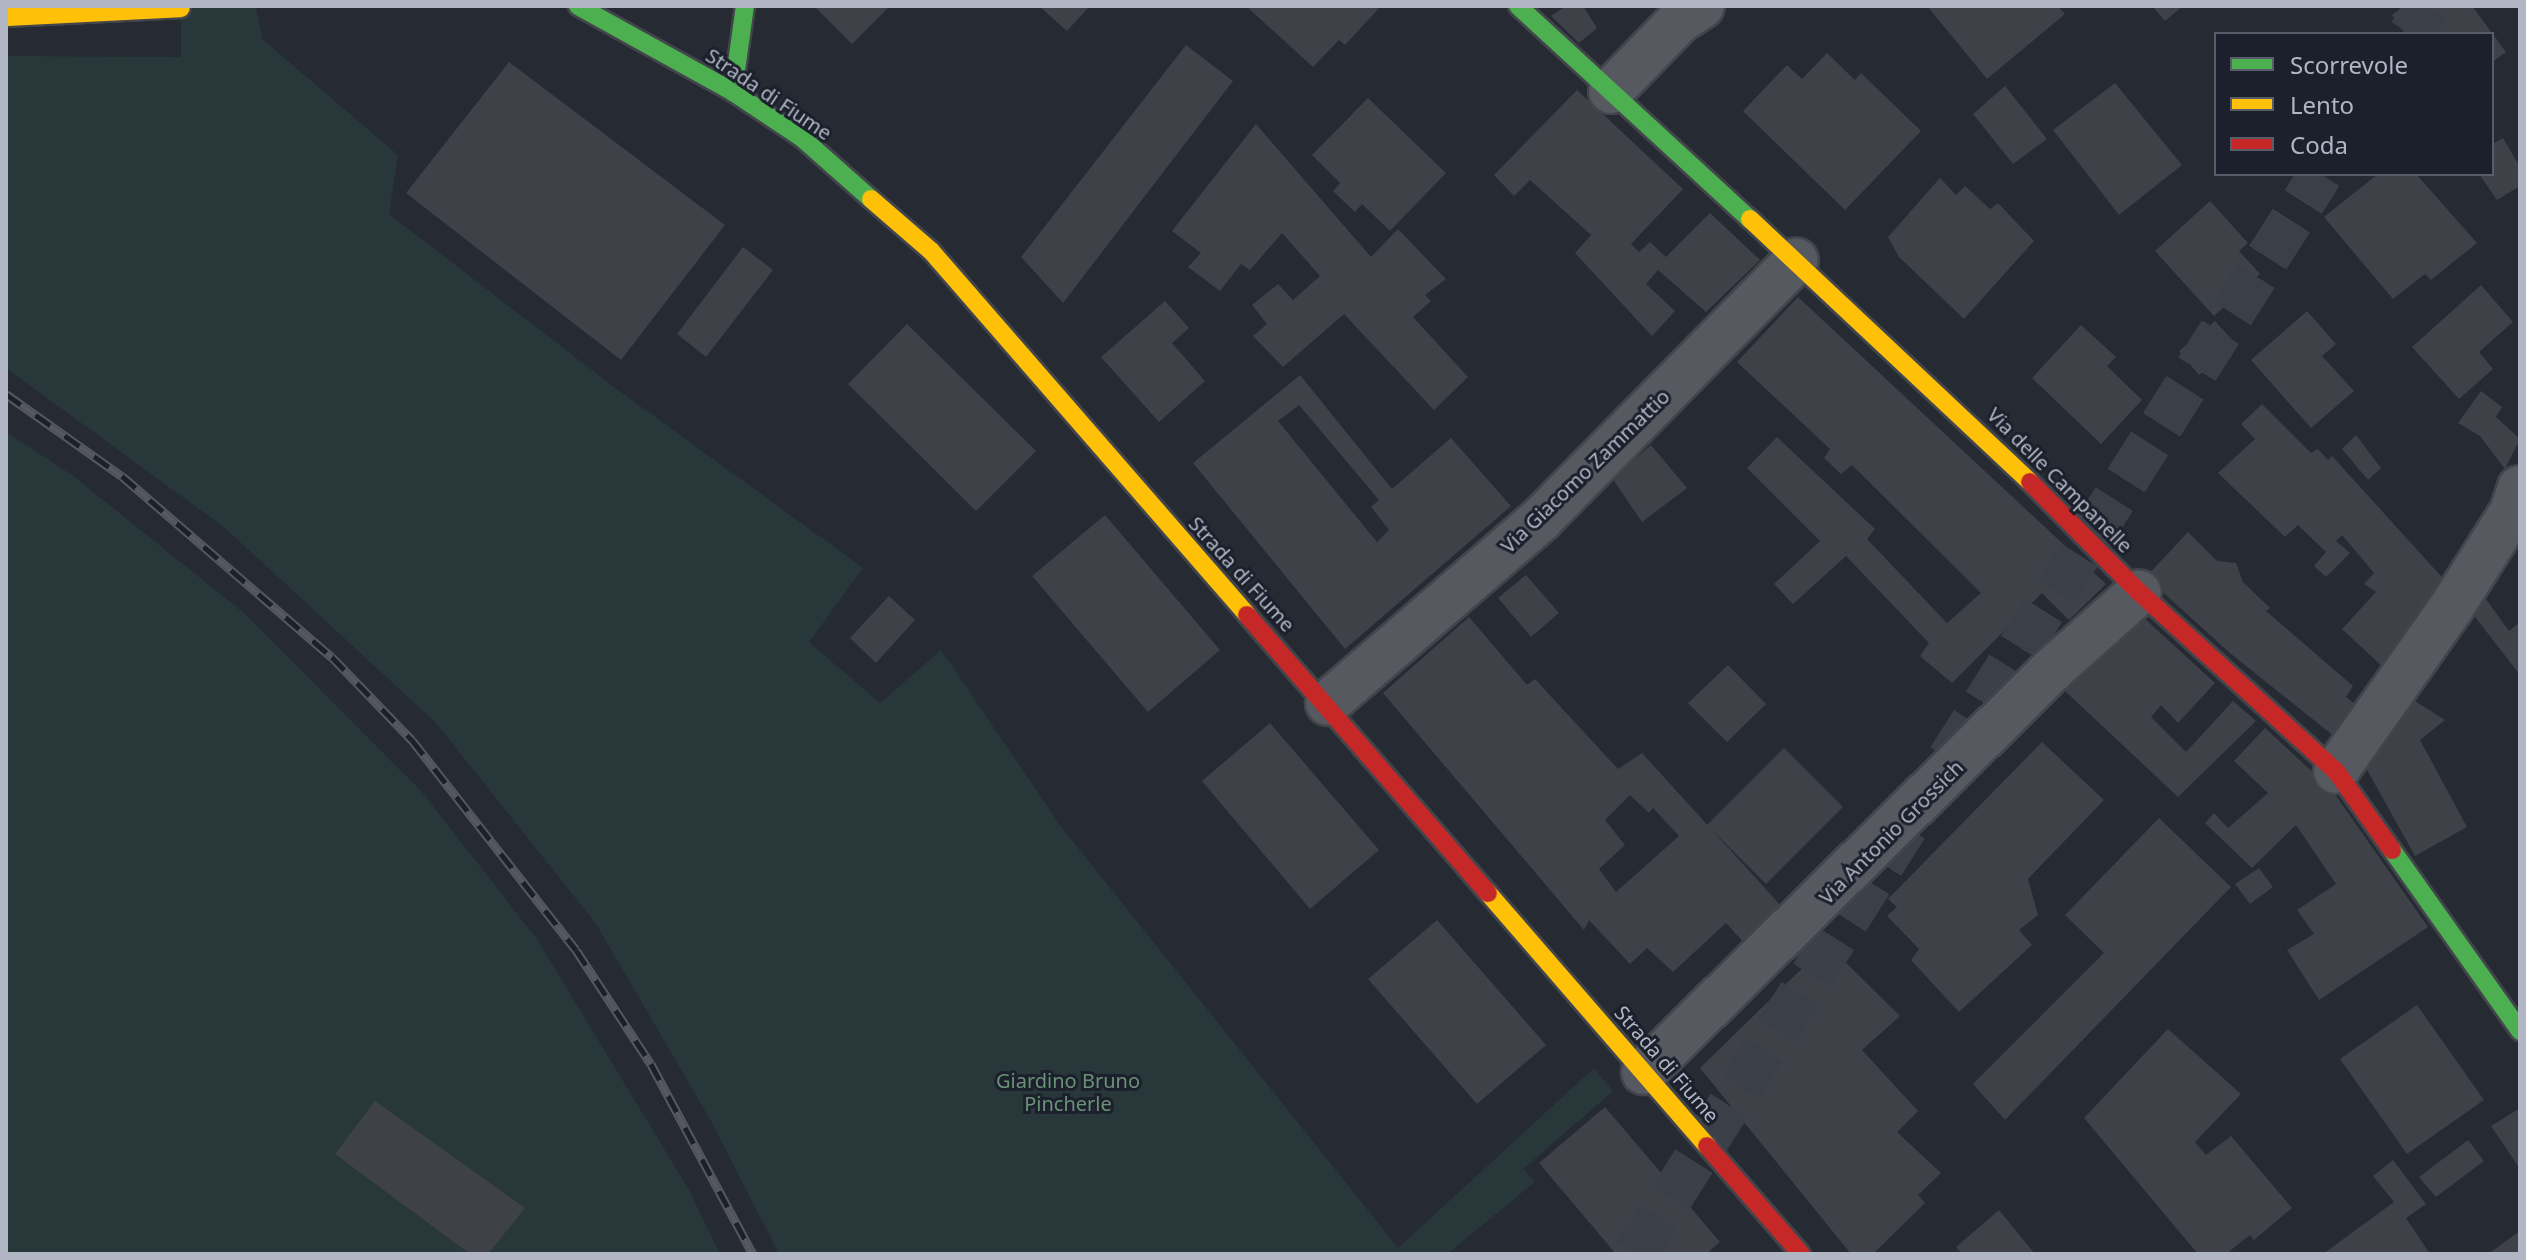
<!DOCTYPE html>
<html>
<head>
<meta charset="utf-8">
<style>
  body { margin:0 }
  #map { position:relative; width:2526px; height:1260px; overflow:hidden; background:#262a32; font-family:"Noto Sans",sans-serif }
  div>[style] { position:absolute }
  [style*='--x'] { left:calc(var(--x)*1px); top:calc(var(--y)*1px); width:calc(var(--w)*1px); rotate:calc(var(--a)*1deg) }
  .green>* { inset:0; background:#28373a }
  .building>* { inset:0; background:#3e4148 }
  .primary-tunnel>* { height:44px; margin-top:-22px; transform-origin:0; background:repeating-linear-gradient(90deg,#3b3f48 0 44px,transparent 0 66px) }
  .roads { filter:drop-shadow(2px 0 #42454b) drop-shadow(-2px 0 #42454b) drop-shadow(0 2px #42454b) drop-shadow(0 -2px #42454b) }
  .street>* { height:44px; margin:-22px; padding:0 22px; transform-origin:22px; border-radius:22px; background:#575960 }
  .fast>* { height:18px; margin:-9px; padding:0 9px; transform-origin:9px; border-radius:9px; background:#4caf50 }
  .slow>* { height:18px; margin:-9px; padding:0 9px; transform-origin:9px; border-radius:9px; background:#ffc107 }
  .jam>* { height:18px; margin:-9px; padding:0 9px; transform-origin:9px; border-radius:9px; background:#c62828 }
  .rail>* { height:9px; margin-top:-4.5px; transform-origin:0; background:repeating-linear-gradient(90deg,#1b202c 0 18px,#55585e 0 36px); box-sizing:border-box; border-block:2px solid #55585e }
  span { translate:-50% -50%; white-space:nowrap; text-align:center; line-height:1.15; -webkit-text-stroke:6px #1b202c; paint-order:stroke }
  .street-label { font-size:20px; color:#b0b6c3 }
  .park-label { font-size:20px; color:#6a9277 }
  .frame { position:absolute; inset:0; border:8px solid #b0b6c3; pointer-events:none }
  .legend { position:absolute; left:2214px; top:32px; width:280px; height:144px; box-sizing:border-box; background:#1b202c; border:2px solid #575c68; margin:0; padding:10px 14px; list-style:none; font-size:24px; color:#b0b6c3 }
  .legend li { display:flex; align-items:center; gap:16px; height:40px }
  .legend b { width:40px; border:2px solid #575c68 }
</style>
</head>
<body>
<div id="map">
  <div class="green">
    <div style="clip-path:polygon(181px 6px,256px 6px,262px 39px,398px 155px,389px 214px,618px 390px,863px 568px,809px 642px,880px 703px,941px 650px,1062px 828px,1398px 1248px,1594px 1068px,1613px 1091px,1523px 1169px,1535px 1182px,1447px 1254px,779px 1254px,711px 1121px,596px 924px,436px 723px,225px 528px,6px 368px,6px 56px,181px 57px)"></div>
    <div style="clip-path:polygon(6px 432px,72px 475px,245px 614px,422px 792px,537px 939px,689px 1190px,720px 1254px,6px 1254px)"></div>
  </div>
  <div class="building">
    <div style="clip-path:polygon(814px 6px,890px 6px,852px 44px)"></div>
    <div style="clip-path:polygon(1039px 6px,1090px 6px,1067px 31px)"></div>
    <div style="clip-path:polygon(1246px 6px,1381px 6px,1345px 45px,1339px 40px,1313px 67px)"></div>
    <div style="clip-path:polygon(1566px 6px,1583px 6px,1597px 28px,1579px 43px,1551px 16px)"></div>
    <div style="clip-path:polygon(1927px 6px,2058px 6px,2065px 14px,1987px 79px)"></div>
    <div style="clip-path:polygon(2152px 6px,2183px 6px,2165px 21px)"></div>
    <div style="clip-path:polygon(2404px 6px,2472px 6px,2506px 52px,2492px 62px,2492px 34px,2405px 34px,2392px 15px)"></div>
    <div style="clip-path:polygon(1186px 45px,1233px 81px,1063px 303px,1021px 257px)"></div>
    <div style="clip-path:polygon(1827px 53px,1855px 80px,1861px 73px,1921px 131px,1845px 210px,1743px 111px,1787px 65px,1802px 79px)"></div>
    <div style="clip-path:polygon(509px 62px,725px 225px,621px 360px,406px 193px)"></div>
    <div style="clip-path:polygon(2115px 83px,2182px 165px,2119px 215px,2053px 130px)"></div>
    <div style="clip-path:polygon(2005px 86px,2047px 139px,2013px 164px,1973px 114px)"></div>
    <div style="clip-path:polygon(1577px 90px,1683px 189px,1631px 244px,1639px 252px,1650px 242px,1666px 257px,1710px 213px,1760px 260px,1706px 312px,1658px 270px,1646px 284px,1675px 311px,1652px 336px,1575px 253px,1591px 235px,1530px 180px,1514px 196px,1494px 175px)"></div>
    <div style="clip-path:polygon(1368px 98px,1446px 173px,1390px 231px,1362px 204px,1355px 212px,1333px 191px,1340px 183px,1312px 155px)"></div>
    <div style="clip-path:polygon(1256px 124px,1371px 257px,1398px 229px,1446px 279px,1425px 295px,1431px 301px,1413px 317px,1468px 377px,1434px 410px,1344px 314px,1283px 367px,1253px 336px,1267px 324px,1252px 305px,1278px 284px,1293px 300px,1320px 276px,1282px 233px,1250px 270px,1241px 264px,1220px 291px,1188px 267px,1201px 253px,1172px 231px)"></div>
    <div style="clip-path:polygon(2503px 138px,2520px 167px,2520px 186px,2497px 200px,2479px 174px,2492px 174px,2492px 144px)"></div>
    <div style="clip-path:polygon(2378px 174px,2416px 174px,2477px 243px,2431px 280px,2425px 274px,2393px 299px,2324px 217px)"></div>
    <div style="clip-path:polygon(1940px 178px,1956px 195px,1965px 186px,1990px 209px,1998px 203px,2034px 241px,1964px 319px,1899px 257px,1888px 237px)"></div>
    <div style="clip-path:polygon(2210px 201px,2248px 243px,2239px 251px,2260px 274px,2214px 316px,2155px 251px)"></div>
    <div style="clip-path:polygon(743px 247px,773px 270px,706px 357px,677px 334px)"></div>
    <div style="clip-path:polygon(2481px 285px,2513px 322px,2479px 352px,2493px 369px,2459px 399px,2412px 347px)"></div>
    <div style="clip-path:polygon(1798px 297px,2106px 584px,2069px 620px,2042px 593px,1952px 683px,1920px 656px,1929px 643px,1846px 556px,1793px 604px,1774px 584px,1820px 541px,1747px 468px,1777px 437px,1875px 529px,1867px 539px,1947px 623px,1981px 593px,1852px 465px,1841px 474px,1824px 458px,1830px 449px,1737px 362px)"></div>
    <div style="clip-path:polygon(1165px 301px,1189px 328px,1172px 343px,1205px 381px,1159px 422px,1101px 357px)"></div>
    <div style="clip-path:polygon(2307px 311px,2336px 344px,2322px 356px,2354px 391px,2311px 428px,2251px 360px)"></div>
    <div style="clip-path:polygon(2215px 321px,2236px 344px,2199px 375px,2179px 351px)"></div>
    <div style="clip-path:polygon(907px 324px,1036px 451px,976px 511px,848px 384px)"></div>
    <div style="clip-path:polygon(2081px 325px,2116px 357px,2107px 366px,2142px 400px,2101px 444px,2032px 378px)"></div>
    <div style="clip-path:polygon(evenodd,1300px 375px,1392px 489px,1451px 438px,1511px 506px,1345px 649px,1193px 463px,1300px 375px,1299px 405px,1379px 500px,1371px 507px,1389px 530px,1377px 542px,1278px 421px,1299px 405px)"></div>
    <div style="clip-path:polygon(2481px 391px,2502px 407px,2496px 417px,2520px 439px,2505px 469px,2480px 436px,2458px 423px)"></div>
    <div style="clip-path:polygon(2262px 404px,2311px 453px,2318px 449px,2328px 460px,2332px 456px,2450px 586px,2416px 619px,2422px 622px,2385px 669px,2342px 629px,2376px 592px,2364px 584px,2374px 573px,2342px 535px,2336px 541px,2350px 553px,2326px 577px,2314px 566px,2326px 552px,2298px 525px,2285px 537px,2218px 473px,2255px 439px,2241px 424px)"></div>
    <div style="clip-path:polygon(2356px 435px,2381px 468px,2368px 480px,2342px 449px)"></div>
    <div style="clip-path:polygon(1651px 445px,1687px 488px,1642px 522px,1612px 478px)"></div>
    <div style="clip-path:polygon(1105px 515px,1220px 650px,1148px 712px,1032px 576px)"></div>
    <div style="clip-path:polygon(2188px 532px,2217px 561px,2236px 563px,2243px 582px,2270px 608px,2266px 611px,2353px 686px,2346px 697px,2356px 705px,2335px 737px,2230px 653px,2146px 577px)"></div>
    <div style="clip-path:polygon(1526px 575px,1559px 613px,1531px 637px,1498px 598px)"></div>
    <div style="clip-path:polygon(889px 596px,915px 620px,876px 663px,850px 638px)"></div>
    <div style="clip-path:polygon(2486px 599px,2509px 631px,2520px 622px,2520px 675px,2472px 613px)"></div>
    <div style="clip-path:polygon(evenodd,1469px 617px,1527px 685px,1535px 679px,1618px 769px,1642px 753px,1783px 908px,1746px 945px,1726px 923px,1673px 972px,1647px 948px,1630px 964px,1589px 920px,1584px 930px,1383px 693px,1469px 617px,1630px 795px,1649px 813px,1653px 808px,1679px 836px,1616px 892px,1599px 869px,1625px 845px,1605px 820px,1630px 795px)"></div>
    <div style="clip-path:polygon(2144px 618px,2215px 683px,2178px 723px,2161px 705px,2151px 717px,2186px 752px,2233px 701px,2256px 721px,2178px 797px,2064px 690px)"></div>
    <div style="clip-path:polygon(1728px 665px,1766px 704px,1727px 742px,1688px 703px)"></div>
    <div style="clip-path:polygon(2407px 696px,2445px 720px,2420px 740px,2467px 827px,2415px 856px,2366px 768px)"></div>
    <div style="clip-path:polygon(1270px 723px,1379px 850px,1310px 909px,1202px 781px)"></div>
    <div style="clip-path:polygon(2265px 728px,2332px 790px,2428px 927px,2319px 1000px,2287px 950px,2314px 934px,2297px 910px,2336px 884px,2296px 825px,2252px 868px,2205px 823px,2214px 813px,2228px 828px,2268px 793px,2234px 761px)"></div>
    <div style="clip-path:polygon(2042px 742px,2104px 800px,2028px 879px,2038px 915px,2019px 930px,2032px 945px,1959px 1012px,1911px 960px,1919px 949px,1887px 916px,1897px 907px,1888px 899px)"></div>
    <div style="clip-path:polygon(1784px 748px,1843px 807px,1766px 884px,1707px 825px)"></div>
    <div style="clip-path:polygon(2159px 818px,2231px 887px,2005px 1120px,1973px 1084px,2104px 953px,2065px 915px)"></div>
    <div style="clip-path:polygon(2259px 868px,2273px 887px,2250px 904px,2235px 884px)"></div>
    <div style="clip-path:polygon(1437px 920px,1546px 1045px,1477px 1104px,1368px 979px)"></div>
    <div style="clip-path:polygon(1827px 944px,1900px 1016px,1862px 1050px,1918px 1111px,1897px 1132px,1941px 1173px,1918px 1195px,1925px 1203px,1873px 1254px,1851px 1254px,1700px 1068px)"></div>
    <div style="clip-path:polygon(2417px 1005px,2484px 1100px,2407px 1154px,2340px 1059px)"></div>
    <div style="clip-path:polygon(2168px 1029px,2241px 1094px,2195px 1142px,2206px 1155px,2231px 1136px,2292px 1208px,2254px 1240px,2250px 1235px,2226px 1254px,2198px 1254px,2084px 1118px)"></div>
    <div style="clip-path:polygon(375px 1101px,525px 1208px,488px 1254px,470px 1254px,335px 1154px)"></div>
    <div style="clip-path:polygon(1605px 1107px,1720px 1242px,1706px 1254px,1616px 1254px,1539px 1163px)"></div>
    <div style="clip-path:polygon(2520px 1108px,2520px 1169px,2491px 1126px)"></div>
    <div style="clip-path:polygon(2468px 1140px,2484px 1161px,2436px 1197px,2419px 1177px)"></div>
    <div style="clip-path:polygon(2393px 1160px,2426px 1204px,2406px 1218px,2430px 1254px,2323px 1254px,2394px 1202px,2373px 1176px)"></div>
    <div style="clip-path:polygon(1999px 1210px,2035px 1254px,1962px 1254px,1956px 1247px)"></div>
    <div style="clip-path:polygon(2520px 1231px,2520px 1254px,2488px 1254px)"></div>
  </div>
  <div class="primary-tunnel">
    <div style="--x:2410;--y:34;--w:33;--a:-57"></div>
    <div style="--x:1949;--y:759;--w:693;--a:-57.55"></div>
    <div style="--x:1635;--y:1254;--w:509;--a:-57.59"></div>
  </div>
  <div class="roads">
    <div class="street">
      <div style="--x:1611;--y:91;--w:98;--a:-45.8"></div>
      <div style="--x:1679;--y:21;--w:27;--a:-33"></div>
      <div style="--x:1328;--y:703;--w:281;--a:-40.8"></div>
      <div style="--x:1541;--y:519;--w:363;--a:-45.4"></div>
      <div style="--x:2336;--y:771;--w:199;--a:-54.8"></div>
      <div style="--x:2451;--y:608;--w:114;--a:-57.6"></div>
      <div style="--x:2512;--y:512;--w:25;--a:-72"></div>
      <div style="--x:1644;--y:1072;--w:574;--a:-44.58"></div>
      <div style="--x:2053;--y:669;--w:115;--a:-41.8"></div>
    </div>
    <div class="fast">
      <div style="--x:578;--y:6;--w:177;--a:29"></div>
      <div style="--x:733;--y:92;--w:83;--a:33.7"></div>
      <div style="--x:802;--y:138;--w:92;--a:41.5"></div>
      <div style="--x:1518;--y:6;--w:315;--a:42.6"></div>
      <div style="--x:733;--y:92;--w:87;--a:-82.1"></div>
      <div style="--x:2392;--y:850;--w:222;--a:54.7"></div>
    </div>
    <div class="slow">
      <div style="--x:6;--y:17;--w:175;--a:-2.9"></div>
      <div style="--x:871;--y:199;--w:79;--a:40.9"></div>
      <div style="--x:931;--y:251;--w:482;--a:49"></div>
      <div style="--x:1750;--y:219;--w:384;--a:43.2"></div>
      <div style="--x:1488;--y:893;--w:335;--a:49.1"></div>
    </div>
    <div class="jam">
      <div style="--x:2030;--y:482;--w:155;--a:45.3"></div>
      <div style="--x:2139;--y:592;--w:266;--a:42.3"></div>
      <div style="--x:2336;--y:771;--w:97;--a:54.7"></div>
      <div style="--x:1247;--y:615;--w:368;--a:49.1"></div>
      <div style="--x:1707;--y:1146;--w:143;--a:49"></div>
    </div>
  </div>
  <div class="rail">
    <div style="--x:6;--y:394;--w:142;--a:35.3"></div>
    <div style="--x:122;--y:476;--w:277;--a:40.8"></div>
    <div style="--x:332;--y:657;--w:115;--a:46.1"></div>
    <div style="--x:412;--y:740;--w:266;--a:52"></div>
    <div style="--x:576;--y:950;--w:136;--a:56.7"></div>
    <div style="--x:651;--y:1064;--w:216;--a:61.8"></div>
  </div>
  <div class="street-label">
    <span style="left:769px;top:94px;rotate:34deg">Strada di Fiume</span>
    <span style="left:1585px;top:471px;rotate:-44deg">Via Giacomo Zammattio</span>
    <span style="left:2060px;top:480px;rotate:45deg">Via delle Campanelle</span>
    <span style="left:1242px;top:574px;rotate:48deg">Strada di Fiume</span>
    <span style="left:1891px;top:832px;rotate:-45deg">Via Antonio Grossich</span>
    <span style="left:1667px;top:1064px;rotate:49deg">Strada di Fiume</span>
  </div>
  <div class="park-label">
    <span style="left:1068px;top:1092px">Giardino Bruno<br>Pincherle</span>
  </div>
  <div class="frame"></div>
  <ul class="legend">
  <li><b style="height:10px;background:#4caf50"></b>Scorrevole</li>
  <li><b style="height:10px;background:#ffc107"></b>Lento</li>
  <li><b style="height:10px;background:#c62828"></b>Coda</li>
  </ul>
</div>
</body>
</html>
